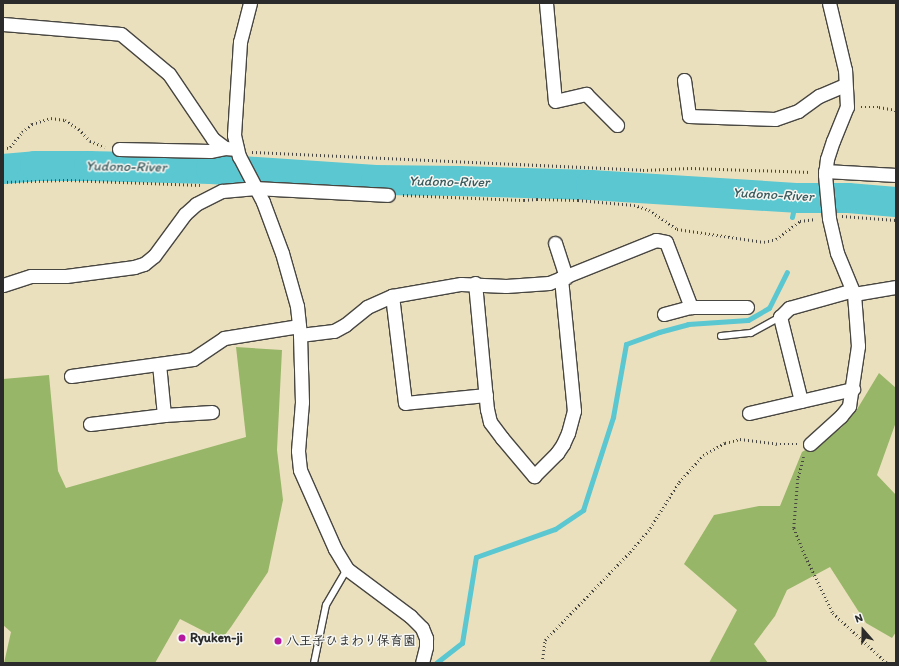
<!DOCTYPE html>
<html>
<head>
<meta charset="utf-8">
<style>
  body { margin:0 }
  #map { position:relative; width:899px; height:666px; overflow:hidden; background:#ebe0be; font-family:Itim,"Klee One",sans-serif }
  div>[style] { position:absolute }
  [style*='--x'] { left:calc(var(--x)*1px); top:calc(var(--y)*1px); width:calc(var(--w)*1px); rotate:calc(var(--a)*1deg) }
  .forest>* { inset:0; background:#98b668 }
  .stream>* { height:5px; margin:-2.5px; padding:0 2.5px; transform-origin:2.5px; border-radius:2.5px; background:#5ac7d1 }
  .river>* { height:30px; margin:-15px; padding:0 15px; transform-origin:15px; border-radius:15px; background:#5ac7d1 }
  .path>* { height:2.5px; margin-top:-1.25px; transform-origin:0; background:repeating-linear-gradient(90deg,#484641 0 1px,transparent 0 4px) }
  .roads { filter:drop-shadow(1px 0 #484641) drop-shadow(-1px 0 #484641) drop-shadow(0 1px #484641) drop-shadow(0 -1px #484641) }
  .service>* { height:6px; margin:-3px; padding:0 3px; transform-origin:3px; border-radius:3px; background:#fff }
  .minor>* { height:13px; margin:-6.5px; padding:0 6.5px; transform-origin:6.5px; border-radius:6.5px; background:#fff }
  .dots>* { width:11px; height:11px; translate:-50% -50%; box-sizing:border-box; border:2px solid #f6f6f2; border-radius:50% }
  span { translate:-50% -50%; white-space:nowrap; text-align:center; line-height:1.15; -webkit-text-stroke:3px #f6f6f2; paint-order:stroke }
  .poi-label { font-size:13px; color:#2b2b2b; font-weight:700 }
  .left { translate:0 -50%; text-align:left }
  .water-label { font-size:14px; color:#395a5d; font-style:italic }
  .frame { position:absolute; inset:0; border:4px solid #2b2b2b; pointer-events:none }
  .north { position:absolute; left:843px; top:610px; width:40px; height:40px; -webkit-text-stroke:3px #f6f6f2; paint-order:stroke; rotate:340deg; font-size:11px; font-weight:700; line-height:16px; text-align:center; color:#2b2b2b }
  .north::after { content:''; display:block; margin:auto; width:14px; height:18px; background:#2b2b2b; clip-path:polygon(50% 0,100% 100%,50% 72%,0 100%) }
</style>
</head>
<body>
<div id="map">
  <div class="forest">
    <div style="clip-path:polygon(236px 347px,282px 350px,277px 450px,283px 500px,268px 572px,231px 627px,221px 640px,180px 619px,155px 663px,4px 663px,11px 632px,3px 625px,3px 379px,49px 375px,58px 471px,66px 488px,246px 437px)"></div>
    <div style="clip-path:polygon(879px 373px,896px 388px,896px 422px,877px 475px,896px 495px,896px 632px,892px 638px,866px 623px,830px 567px,787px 590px,775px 616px,754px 644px,768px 663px,709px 663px,737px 610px,684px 564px,714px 515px,759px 506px,780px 506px,802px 452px,841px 428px,856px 411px)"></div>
  </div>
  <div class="stream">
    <div style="--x:792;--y:217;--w:19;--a:-78"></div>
    <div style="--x:436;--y:663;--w:33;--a:-38"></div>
    <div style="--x:462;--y:643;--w:87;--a:-80.8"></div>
    <div style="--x:476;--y:557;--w:84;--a:-19.5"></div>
    <div style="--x:555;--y:529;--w:34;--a:-34"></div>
    <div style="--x:583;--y:510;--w:98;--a:-72.1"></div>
    <div style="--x:613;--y:417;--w:74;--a:-79.9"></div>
    <div style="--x:626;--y:344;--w:35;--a:-20"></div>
    <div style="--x:659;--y:332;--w:30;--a:-15"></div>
    <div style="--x:688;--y:324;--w:60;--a:-3.8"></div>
    <div style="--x:748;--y:320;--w:24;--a:-30"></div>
    <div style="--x:769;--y:308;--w:40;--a:-63.4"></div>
  </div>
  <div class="river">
    <div style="--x:3;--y:169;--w:32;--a:-5"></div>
    <div style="--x:35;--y:166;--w:54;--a:0"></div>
    <div style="--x:89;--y:166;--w:122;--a:1.4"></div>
    <div style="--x:211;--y:169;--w:165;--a:3.8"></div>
    <div style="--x:376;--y:180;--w:83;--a:0.7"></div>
    <div style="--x:459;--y:181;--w:132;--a:1.7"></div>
    <div style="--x:591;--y:185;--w:205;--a:3.6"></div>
    <div style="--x:796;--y:198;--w:52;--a:0"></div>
    <div style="--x:848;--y:198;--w:48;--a:4.8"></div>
  </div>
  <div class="path">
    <div style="--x:861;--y:107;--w:18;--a:0"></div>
    <div style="--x:879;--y:107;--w:17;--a:10"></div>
    <div style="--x:3;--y:149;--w:7;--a:-16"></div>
    <div style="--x:10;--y:147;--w:19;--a:-51"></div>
    <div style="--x:22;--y:132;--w:13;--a:-39"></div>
    <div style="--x:32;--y:124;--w:20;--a:-18"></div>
    <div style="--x:51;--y:118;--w:14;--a:8"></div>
    <div style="--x:65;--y:120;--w:17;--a:33"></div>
    <div style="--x:79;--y:129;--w:16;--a:47"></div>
    <div style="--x:90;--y:141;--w:16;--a:22"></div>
    <div style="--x:252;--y:152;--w:391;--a:2.6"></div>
    <div style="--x:643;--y:170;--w:48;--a:-2.4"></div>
    <div style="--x:691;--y:168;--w:120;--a:1.9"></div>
    <div style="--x:3;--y:182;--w:64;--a:-1.8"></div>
    <div style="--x:67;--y:180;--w:133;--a:2.2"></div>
    <div style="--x:403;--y:195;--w:121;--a:2.4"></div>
    <div style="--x:524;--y:200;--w:13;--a:-4"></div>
    <div style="--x:537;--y:199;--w:41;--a:1.4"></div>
    <div style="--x:578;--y:200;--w:56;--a:5.1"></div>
    <div style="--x:634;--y:205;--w:16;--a:18"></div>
    <div style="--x:649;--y:210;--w:34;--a:34"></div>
    <div style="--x:677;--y:229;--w:88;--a:8.5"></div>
    <div style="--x:764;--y:242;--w:12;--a:-14"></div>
    <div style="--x:776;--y:239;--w:30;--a:-37"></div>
    <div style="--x:800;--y:221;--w:16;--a:-7"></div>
    <div style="--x:842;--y:216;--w:54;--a:4.2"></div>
    <div style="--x:804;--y:457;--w:23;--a:105"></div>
    <div style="--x:798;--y:479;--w:49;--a:94.7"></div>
    <div style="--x:794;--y:528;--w:31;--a:68"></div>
    <div style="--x:806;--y:557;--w:62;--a:64.3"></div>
    <div style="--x:833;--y:613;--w:74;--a:42.8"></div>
    <div style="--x:542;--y:663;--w:23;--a:-83"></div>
    <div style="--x:545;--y:640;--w:122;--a:-46"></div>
    <div style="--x:630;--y:552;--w:31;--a:-50"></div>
    <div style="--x:650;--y:528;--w:54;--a:-57.8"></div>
    <div style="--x:679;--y:482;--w:36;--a:-48"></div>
    <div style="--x:703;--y:455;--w:25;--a:-29"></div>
    <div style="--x:725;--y:443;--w:16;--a:-15"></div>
    <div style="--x:740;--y:439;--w:40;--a:7.1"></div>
    <div style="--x:780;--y:444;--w:17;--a:0"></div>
  </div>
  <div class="roads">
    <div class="service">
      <div style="--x:721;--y:336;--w:30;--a:-6"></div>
      <div style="--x:751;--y:333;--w:33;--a:-29"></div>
      <div style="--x:314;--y:663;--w:59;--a:-78.3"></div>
      <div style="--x:326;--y:605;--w:42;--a:-59.7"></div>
    </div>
    <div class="minor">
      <div style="--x:250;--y:3;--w:40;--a:104.4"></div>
      <div style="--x:240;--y:42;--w:93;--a:93.7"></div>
      <div style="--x:234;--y:135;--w:22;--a:77"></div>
      <div style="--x:239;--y:156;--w:52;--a:62.4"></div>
      <div style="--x:263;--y:202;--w:54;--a:69.6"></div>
      <div style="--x:282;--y:253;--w:55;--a:74.2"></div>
      <div style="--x:297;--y:306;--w:29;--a:84"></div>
      <div style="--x:300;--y:335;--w:67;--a:88.3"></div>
      <div style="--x:302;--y:402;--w:49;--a:94.7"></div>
      <div style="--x:298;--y:451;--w:19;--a:84"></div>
      <div style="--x:300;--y:470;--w:86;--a:66.1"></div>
      <div style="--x:335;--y:549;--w:23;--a:59"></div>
      <div style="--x:347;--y:569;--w:79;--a:36.7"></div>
      <div style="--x:410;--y:616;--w:17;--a:45"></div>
      <div style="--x:422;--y:628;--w:11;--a:68"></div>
      <div style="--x:426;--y:638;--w:9;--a:90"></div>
      <div style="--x:426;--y:647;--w:16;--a:104"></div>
      <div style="--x:546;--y:3;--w:98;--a:84.8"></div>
      <div style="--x:555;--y:101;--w:32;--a:-13"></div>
      <div style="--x:586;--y:94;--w:44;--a:45"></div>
      <div style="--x:3;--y:24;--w:118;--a:4.8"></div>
      <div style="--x:121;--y:34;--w:62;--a:39.8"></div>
      <div style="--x:169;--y:74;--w:78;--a:55.9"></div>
      <div style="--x:213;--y:139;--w:15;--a:37"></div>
      <div style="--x:225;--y:148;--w:12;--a:5"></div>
      <div style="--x:684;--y:80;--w:36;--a:82"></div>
      <div style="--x:689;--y:116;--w:86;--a:2"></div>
      <div style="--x:775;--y:119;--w:24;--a:-19"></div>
      <div style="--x:798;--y:111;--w:26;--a:-36"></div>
      <div style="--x:819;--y:96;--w:28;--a:-23"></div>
      <div style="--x:119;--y:149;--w:91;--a:1.3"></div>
      <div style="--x:210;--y:151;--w:15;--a:-11"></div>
      <div style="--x:825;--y:171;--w:71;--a:3.2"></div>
      <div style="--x:555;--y:243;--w:36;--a:72"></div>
      <div style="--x:475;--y:283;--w:127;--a:84.6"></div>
      <div style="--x:487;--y:409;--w:13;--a:77"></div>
      <div style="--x:490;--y:422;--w:20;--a:53"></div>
      <div style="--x:502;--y:438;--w:50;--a:49.9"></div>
      <div style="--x:534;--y:476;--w:33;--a:-45"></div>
      <div style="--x:557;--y:453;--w:11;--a:-56"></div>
      <div style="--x:563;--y:444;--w:12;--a:-66"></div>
      <div style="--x:568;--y:433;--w:23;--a:-75"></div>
      <div style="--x:574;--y:411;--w:134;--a:-95.6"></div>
      <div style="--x:3;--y:285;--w:29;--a:-18"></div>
      <div style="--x:31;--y:276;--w:35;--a:0"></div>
      <div style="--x:66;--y:276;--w:69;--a:-7.5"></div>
      <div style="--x:134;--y:267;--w:10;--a:-17"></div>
      <div style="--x:144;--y:264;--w:13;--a:-39"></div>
      <div style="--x:154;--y:256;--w:52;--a:-53.6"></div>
      <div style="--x:185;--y:214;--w:15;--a:-42"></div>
      <div style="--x:196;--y:204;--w:29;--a:-27"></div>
      <div style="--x:222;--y:191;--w:34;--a:-5"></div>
      <div style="--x:256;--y:188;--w:132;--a:3"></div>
      <div style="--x:854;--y:294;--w:43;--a:-9.5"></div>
      <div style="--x:664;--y:314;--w:28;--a:-15"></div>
      <div style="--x:691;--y:307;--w:56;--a:0"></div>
      <div style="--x:300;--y:335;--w:34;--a:-7"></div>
      <div style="--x:334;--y:331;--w:13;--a:-29"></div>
      <div style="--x:345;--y:325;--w:28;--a:-39"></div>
      <div style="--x:367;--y:307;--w:27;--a:-24"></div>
      <div style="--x:159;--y:364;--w:51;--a:84.4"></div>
      <div style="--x:71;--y:376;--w:123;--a:-7.9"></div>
      <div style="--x:193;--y:359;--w:37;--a:-34"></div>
      <div style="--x:224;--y:338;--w:76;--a:-9.1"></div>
      <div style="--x:486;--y:395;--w:81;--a:174.4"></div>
      <div style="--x:405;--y:403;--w:108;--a:-96.9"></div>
      <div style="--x:392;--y:296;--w:70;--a:-9.9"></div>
      <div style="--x:461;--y:284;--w:45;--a:2.5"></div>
      <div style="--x:506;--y:286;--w:43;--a:-4"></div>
      <div style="--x:549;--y:283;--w:115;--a:-21.9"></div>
      <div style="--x:656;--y:240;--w:10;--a:11"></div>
      <div style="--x:666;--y:242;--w:70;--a:69"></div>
      <div style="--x:801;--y:401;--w:87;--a:-104"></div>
      <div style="--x:780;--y:317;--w:13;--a:-45"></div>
      <div style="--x:789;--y:308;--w:66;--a:-15.7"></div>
      <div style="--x:749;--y:413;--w:107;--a:-13"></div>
      <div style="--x:90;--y:424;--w:75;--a:-6.9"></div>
      <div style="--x:164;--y:415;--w:48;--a:-3.6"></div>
      <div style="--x:810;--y:444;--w:42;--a:-42.1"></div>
      <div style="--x:841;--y:416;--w:13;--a:-51"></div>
      <div style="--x:849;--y:406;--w:61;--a:-81.5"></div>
      <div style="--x:858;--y:346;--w:52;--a:-94.4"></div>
      <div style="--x:854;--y:294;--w:44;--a:-112.5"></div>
      <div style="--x:837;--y:253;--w:36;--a:-103"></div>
      <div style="--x:829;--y:218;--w:43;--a:-95.3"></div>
      <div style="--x:825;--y:175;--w:16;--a:-83"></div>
      <div style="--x:827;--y:159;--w:19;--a:-72"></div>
      <div style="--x:833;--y:141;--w:37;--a:-68"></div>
      <div style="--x:847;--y:107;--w:37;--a:-93"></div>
      <div style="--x:845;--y:70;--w:69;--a:-103.4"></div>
    </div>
  </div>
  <div class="dots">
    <div style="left:182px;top:638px;background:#b5179e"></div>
    <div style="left:278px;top:641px;background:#b5179e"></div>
  </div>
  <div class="poi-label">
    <span class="left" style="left:190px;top:638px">Ryuken-ji</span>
    <span class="left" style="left:286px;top:641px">八王子ひまわり保育園</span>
  </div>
  <div class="water-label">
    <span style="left:126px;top:167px;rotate:1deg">Yudono-River</span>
    <span style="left:449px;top:182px;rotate:1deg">Yudono-River</span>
    <span style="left:773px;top:195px;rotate:3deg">Yudono-River</span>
  </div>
  <div class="frame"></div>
  <div class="north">N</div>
</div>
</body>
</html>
